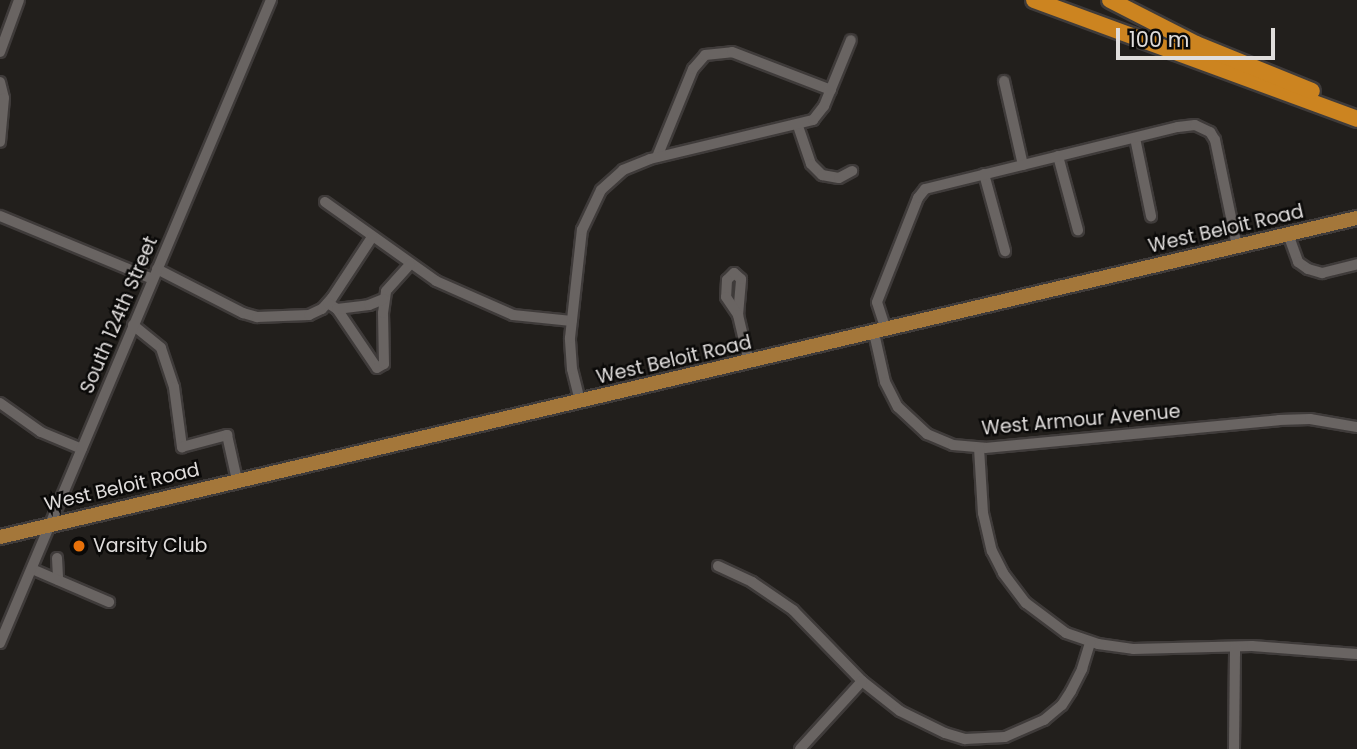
<!DOCTYPE html>
<html>
<head>
<meta charset="utf-8">
<style>
  body { margin:0 }
  #map { position:relative; width:1357px; height:749px; overflow:hidden; background:#221f1c; font-family:Poppins,sans-serif }
  div>[style] { position:absolute }
  [style*='--x'] { left:calc(var(--x)*1px); top:calc(var(--y)*1px); width:calc(var(--w)*1px); rotate:calc(var(--a)*1deg) }
  .roads { filter:drop-shadow(2px 0 #3f3b3a) drop-shadow(-2px 0 #3f3b3a) drop-shadow(0 2px #3f3b3a) drop-shadow(0 -2px #3f3b3a) }
  .minor>* { height:10px; margin:-5px; padding:0 5px; transform-origin:5px; border-radius:5px; background:#696462 }
  .major>* { height:14px; margin:-7px; padding:0 7px; transform-origin:7px; border-radius:7px; background:#a4773a }
  .highway>* { height:16px; margin:-8px; padding:0 8px; transform-origin:8px; border-radius:8px; background:#cc8420 }
  .dots>* { width:19px; height:19px; translate:-50% -50%; box-sizing:border-box; border:4px solid #0a0908; border-radius:50% }
  span { translate:-50% -50%; white-space:nowrap; text-align:center; line-height:1.15; -webkit-text-stroke:5px #0a0908; paint-order:stroke }
  .street-label { font-size:19px; color:#e0dddc }
  .poi-label { font-size:19px; color:#e0dddc }
  .left { translate:0 -50%; text-align:left }
  .scale { position:absolute; left:1116px; top:28px; width:159px; height:32px; box-sizing:border-box; border:4px solid #e0dddc; border-top:0; padding-left:9px; font-size:21px; line-height:24px; white-space:nowrap; color:#e0dddc; -webkit-text-stroke:5px #0a0908; paint-order:stroke }
</style>
</head>
<body>
<div id="map">
  <div class="roads">
    <div class="minor">
      <div style="--x:0;--y:52;--w:55;--a:-69.9"></div>
      <div style="--x:1004;--y:81;--w:86;--a:77.3"></div>
      <div style="--x:0;--y:82;--w:16;--a:76"></div>
      <div style="--x:4;--y:98;--w:44;--a:95.2"></div>
      <div style="--x:798;--y:126;--w:40;--a:71.1"></div>
      <div style="--x:811;--y:164;--w:16;--a:45"></div>
      <div style="--x:822;--y:175;--w:17;--a:10"></div>
      <div style="--x:839;--y:178;--w:15;--a:-28"></div>
      <div style="--x:1135;--y:138;--w:80;--a:78.4"></div>
      <div style="--x:1058;--y:156;--w:77;--a:74.9"></div>
      <div style="--x:657;--y:157;--w:95;--a:-67.8"></div>
      <div style="--x:693;--y:69;--w:18;--a:-49"></div>
      <div style="--x:705;--y:55;--w:27;--a:-6"></div>
      <div style="--x:732;--y:52;--w:106;--a:21"></div>
      <div style="--x:984;--y:174;--w:80;--a:74.7"></div>
      <div style="--x:325;--y:202;--w:136;--a:35.4"></div>
      <div style="--x:436;--y:281;--w:84;--a:23.8"></div>
      <div style="--x:513;--y:315;--w:59;--a:5.8"></div>
      <div style="--x:0;--y:216;--w:165;--a:22.4"></div>
      <div style="--x:1288;--y:234;--w:30;--a:70"></div>
      <div style="--x:1298;--y:262;--w:12;--a:35"></div>
      <div style="--x:1308;--y:269;--w:15;--a:16"></div>
      <div style="--x:1322;--y:273;--w:36;--a:-14"></div>
      <div style="--x:157;--y:269;--w:97;--a:27.1"></div>
      <div style="--x:243;--y:313;--w:15;--a:16"></div>
      <div style="--x:257;--y:317;--w:52;--a:-2.2"></div>
      <div style="--x:309;--y:315;--w:14;--a:-25"></div>
      <div style="--x:322;--y:309;--w:15;--a:-48"></div>
      <div style="--x:332;--y:298;--w:73;--a:-56.7"></div>
      <div style="--x:328;--y:303;--w:11;--a:34"></div>
      <div style="--x:337;--y:309;--w:71;--a:55.9"></div>
      <div style="--x:377;--y:368;--w:8;--a:-30"></div>
      <div style="--x:384;--y:364;--w:51;--a:-91.1"></div>
      <div style="--x:383;--y:313;--w:22;--a:-82"></div>
      <div style="--x:386;--y:291;--w:36;--a:-48"></div>
      <div style="--x:337;--y:309;--w:32;--a:-7"></div>
      <div style="--x:369;--y:305;--w:16;--a:-22"></div>
      <div style="--x:738;--y:315;--w:36;--a:-85"></div>
      <div style="--x:741;--y:279;--w:9;--a:-139"></div>
      <div style="--x:734;--y:273;--w:10;--a:135"></div>
      <div style="--x:727;--y:280;--w:17;--a:93"></div>
      <div style="--x:726;--y:297;--w:22;--a:56"></div>
      <div style="--x:738;--y:315;--w:48;--a:76.8"></div>
      <div style="--x:133;--y:325;--w:36;--a:39"></div>
      <div style="--x:161;--y:348;--w:41;--a:71.6"></div>
      <div style="--x:174;--y:387;--w:61;--a:82.4"></div>
      <div style="--x:182;--y:447;--w:47;--a:-14.9"></div>
      <div style="--x:227;--y:435;--w:46;--a:77.5"></div>
      <div style="--x:886;--y:330;--w:29;--a:-108"></div>
      <div style="--x:877;--y:302;--w:112;--a:-68.5"></div>
      <div style="--x:918;--y:198;--w:11;--a:-52"></div>
      <div style="--x:925;--y:189;--w:260;--a:-13.8"></div>
      <div style="--x:1178;--y:127;--w:17;--a:-7"></div>
      <div style="--x:1195;--y:125;--w:17;--a:25"></div>
      <div style="--x:1210;--y:132;--w:9;--a:58"></div>
      <div style="--x:1215;--y:140;--w:108;--a:78.3"></div>
      <div style="--x:874;--y:333;--w:50;--a:77.3"></div>
      <div style="--x:885;--y:382;--w:28;--a:63"></div>
      <div style="--x:898;--y:407;--w:40;--a:43"></div>
      <div style="--x:927;--y:434;--w:28;--a:23"></div>
      <div style="--x:953;--y:445;--w:32;--a:5"></div>
      <div style="--x:985;--y:448;--w:295;--a:-5.4"></div>
      <div style="--x:1279;--y:420;--w:31;--a:-2"></div>
      <div style="--x:1310;--y:419;--w:48;--a:9.7"></div>
      <div style="--x:580;--y:401;--w:33;--a:-104"></div>
      <div style="--x:572;--y:369;--w:31;--a:-94"></div>
      <div style="--x:570;--y:338;--w:109;--a:-83.7"></div>
      <div style="--x:582;--y:230;--w:44;--a:-64.6"></div>
      <div style="--x:601;--y:190;--w:30;--a:-42"></div>
      <div style="--x:623;--y:170;--w:29;--a:-22"></div>
      <div style="--x:650;--y:159;--w:168;--a:-13.5"></div>
      <div style="--x:813;--y:120;--w:18;--a:-52"></div>
      <div style="--x:824;--y:106;--w:71;--a:-67.8"></div>
      <div style="--x:0;--y:403;--w:50;--a:35.3"></div>
      <div style="--x:41;--y:432;--w:44;--a:22.5"></div>
      <div style="--x:979;--y:448;--w:65;--a:86.5"></div>
      <div style="--x:983;--y:513;--w:39;--a:77"></div>
      <div style="--x:992;--y:551;--w:25;--a:63"></div>
      <div style="--x:1003;--y:573;--w:38;--a:53"></div>
      <div style="--x:1026;--y:603;--w:50;--a:36.9"></div>
      <div style="--x:1066;--y:633;--w:34;--a:19"></div>
      <div style="--x:1098;--y:644;--w:35;--a:8"></div>
      <div style="--x:1133;--y:649;--w:119;--a:-1.4"></div>
      <div style="--x:1252;--y:646;--w:105;--a:4.4"></div>
      <div style="--x:57;--y:558;--w:22;--a:87"></div>
      <div style="--x:718;--y:566;--w:38;--a:25"></div>
      <div style="--x:752;--y:582;--w:50;--a:34.3"></div>
      <div style="--x:793;--y:610;--w:99;--a:45.8"></div>
      <div style="--x:862;--y:681;--w:48;--a:38.3"></div>
      <div style="--x:900;--y:711;--w:50;--a:26.1"></div>
      <div style="--x:945;--y:733;--w:21;--a:17"></div>
      <div style="--x:965;--y:739;--w:40;--a:-2.9"></div>
      <div style="--x:1005;--y:737;--w:43;--a:-23.6"></div>
      <div style="--x:1044;--y:720;--w:23;--a:-40"></div>
      <div style="--x:1062;--y:705;--w:17;--a:-57"></div>
      <div style="--x:1071;--y:691;--w:25;--a:-63"></div>
      <div style="--x:1082;--y:669;--w:28;--a:-73"></div>
      <div style="--x:32;--y:569;--w:84;--a:23.2"></div>
      <div style="--x:0;--y:643;--w:698;--a:-67.15"></div>
      <div style="--x:800;--y:749;--w:92;--a:-47.6"></div>
      <div style="--x:1234;--y:749;--w:102;--a:-89.4"></div>
    </div>
    <div class="major">
      <div style="--x:0;--y:537;--w:1394;--a:-13.23"></div>
    </div>
    <div class="highway">
      <div style="--x:1034;--y:0;--w:344;--a:20.2"></div>
      <div style="--x:1110;--y:0;--w:97;--a:27.1"></div>
      <div style="--x:1196;--y:44;--w:125;--a:22.1"></div>
    </div>
  </div>
  <div class="dots">
    <div style="left:79px;top:546px;background:#e8710a"></div>
  </div>
  <div class="street-label">
    <span style="left:1226px;top:229px;rotate:-13deg">West Beloit Road</span>
    <span style="left:119px;top:315px;rotate:-67deg">South 124th Street</span>
    <span style="left:674px;top:360px;rotate:-13deg">West Beloit Road</span>
    <span style="left:1081px;top:420px;rotate:-5deg">West Armour Avenue</span>
    <span style="left:122px;top:487px;rotate:-13deg">West Beloit Road</span>
  </div>
  <div class="poi-label">
    <span class="left" style="left:93px;top:546px">Varsity Club</span>
  </div>
  <div class="scale">100 m</div>
</div>
</body>
</html>
